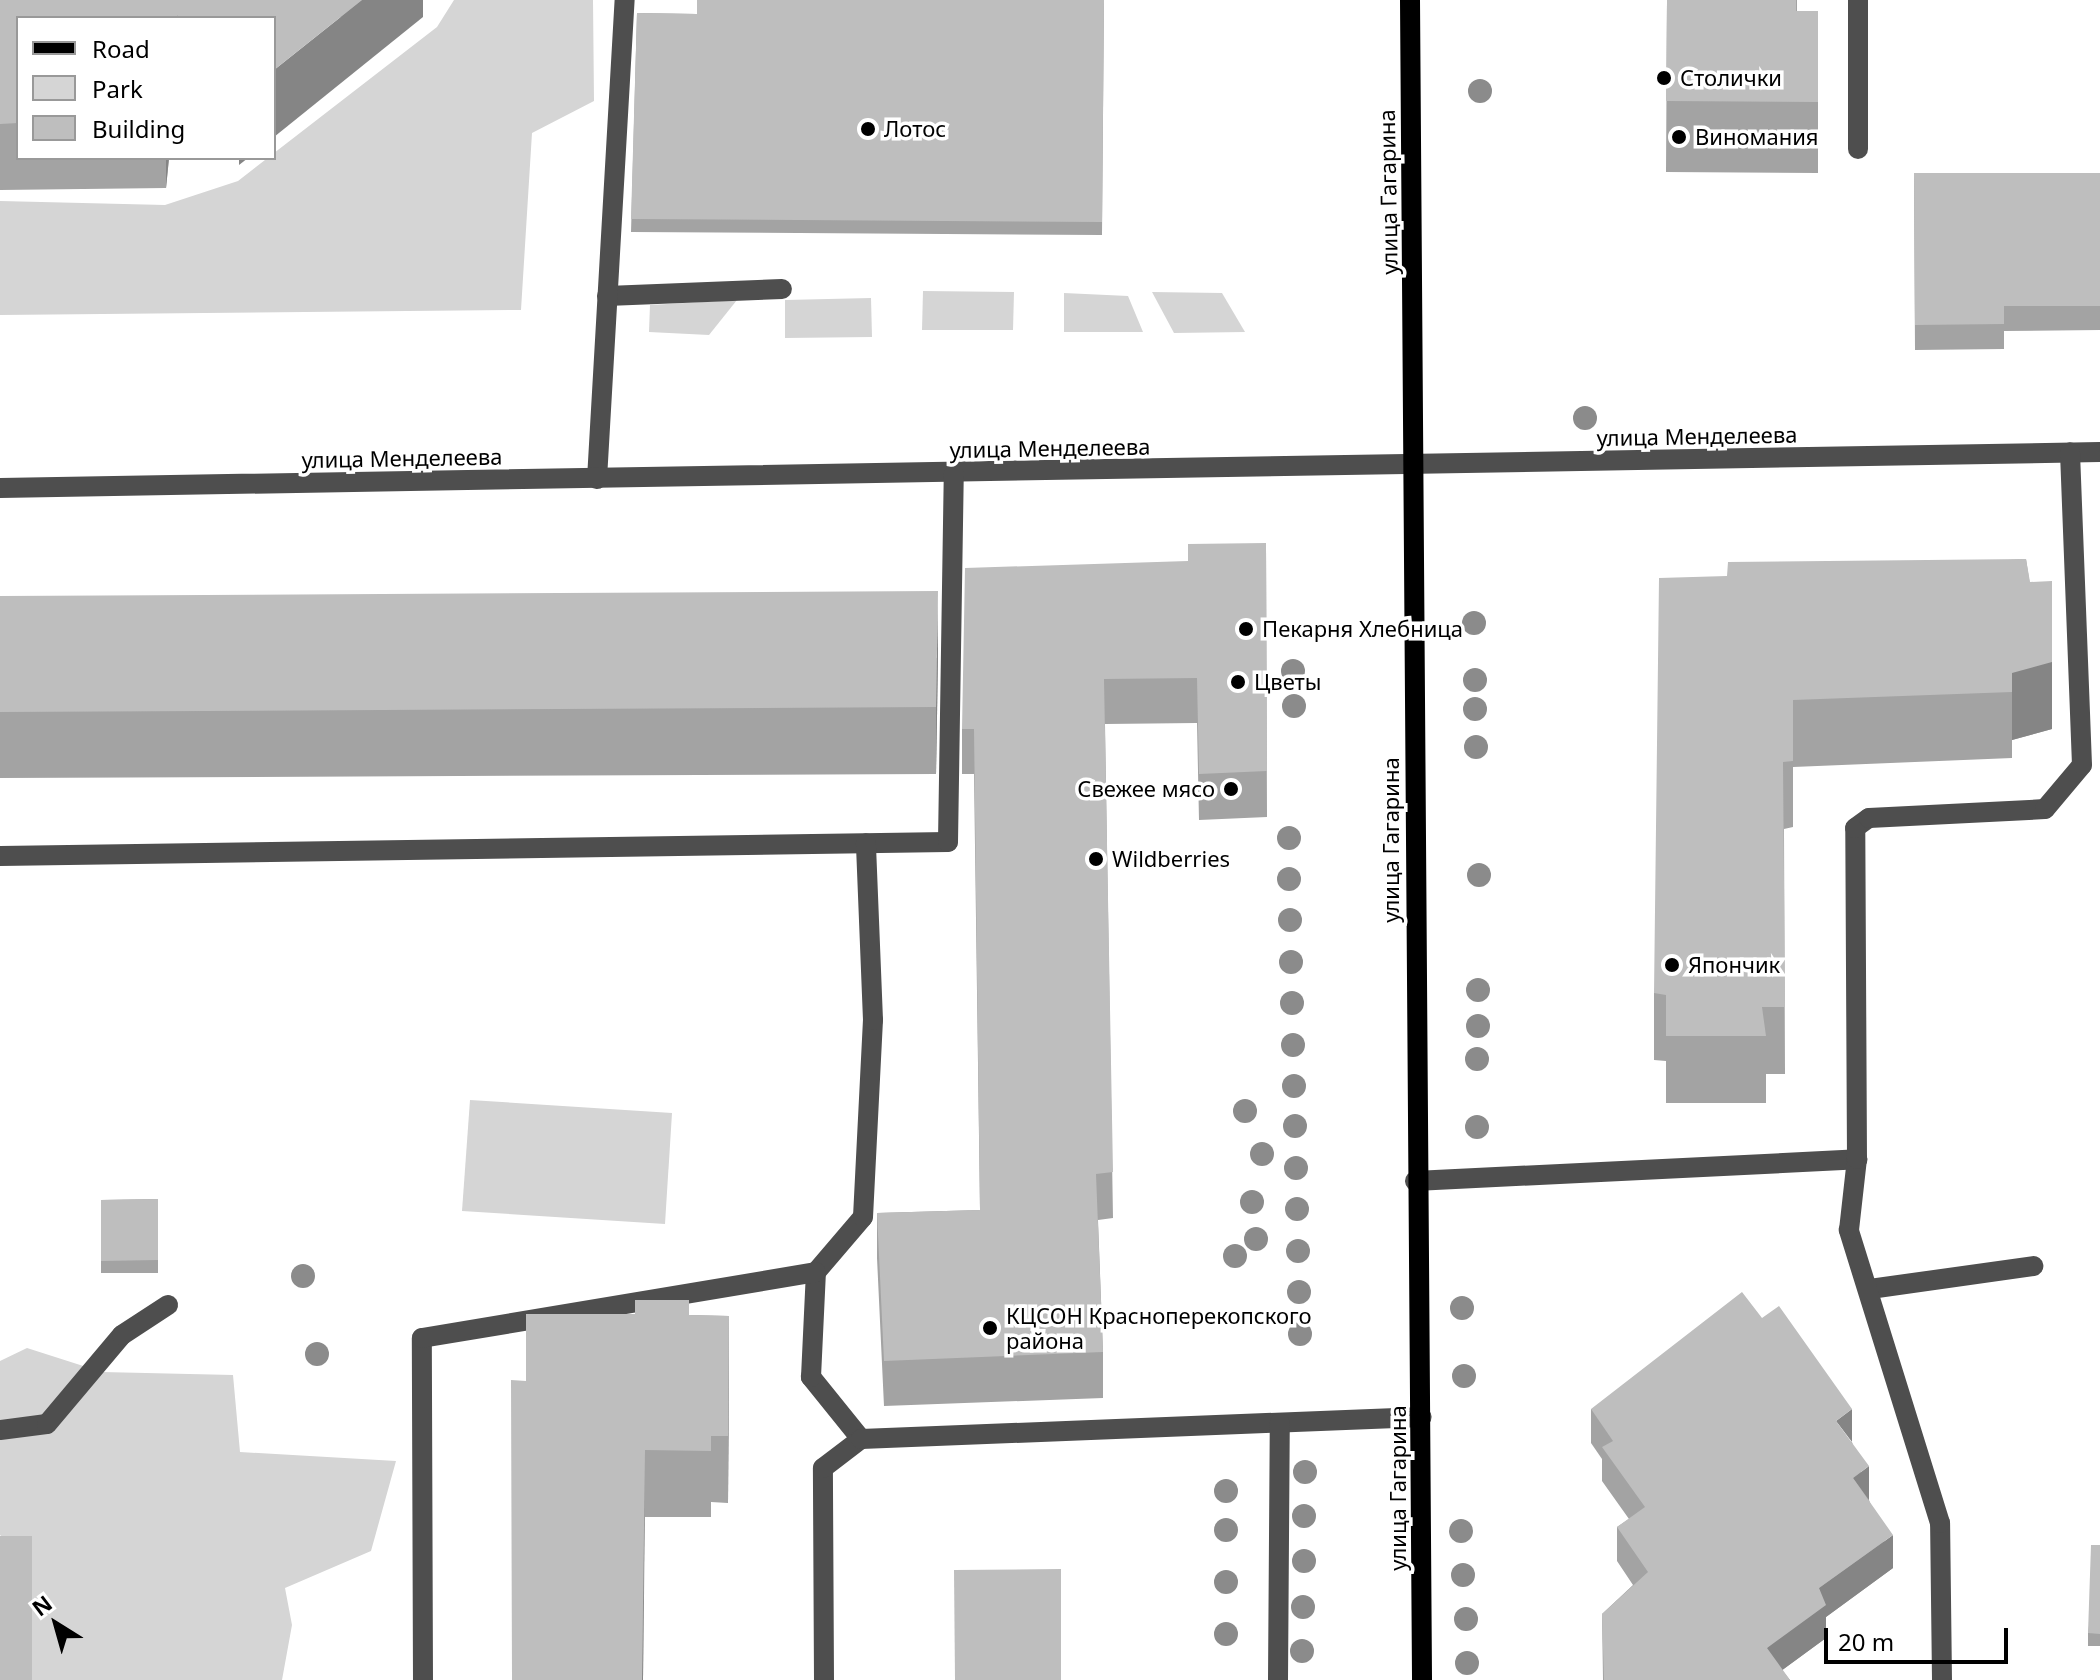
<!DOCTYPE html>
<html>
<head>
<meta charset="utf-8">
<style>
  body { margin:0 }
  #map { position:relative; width:2100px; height:1680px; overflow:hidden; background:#fff; font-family:"Noto Sans",sans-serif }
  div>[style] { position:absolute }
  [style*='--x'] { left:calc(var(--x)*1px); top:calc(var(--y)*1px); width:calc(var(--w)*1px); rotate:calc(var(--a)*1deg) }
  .green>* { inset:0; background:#d5d5d5 }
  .minor>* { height:20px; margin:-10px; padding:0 10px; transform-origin:10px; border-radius:10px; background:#4e4e4e }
  .major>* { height:20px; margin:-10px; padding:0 10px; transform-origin:10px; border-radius:10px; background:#000 }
  .trees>* { width:24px; height:24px; margin:-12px; border-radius:50%; background:#8b8b8b }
  .wall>* { inset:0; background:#a3a3a3 }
  .shaded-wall>* { inset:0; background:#858585 }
  .building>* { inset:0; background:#bebebe }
  .dots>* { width:22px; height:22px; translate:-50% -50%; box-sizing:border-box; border:4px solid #fff; border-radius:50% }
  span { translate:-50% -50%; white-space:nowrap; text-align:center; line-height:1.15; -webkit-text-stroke:7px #fff; paint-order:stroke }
  .poi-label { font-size:22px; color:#000 }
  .left { translate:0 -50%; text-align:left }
  .right { translate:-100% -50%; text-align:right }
  .street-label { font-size:22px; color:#000 }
  .legend { position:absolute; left:16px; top:16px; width:260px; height:144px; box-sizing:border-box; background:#fff; border:2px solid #999; margin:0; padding:10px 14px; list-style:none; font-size:24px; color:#000 }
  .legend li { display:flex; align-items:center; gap:16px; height:40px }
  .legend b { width:40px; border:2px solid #999 }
  .north { position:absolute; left:16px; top:1584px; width:80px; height:80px; -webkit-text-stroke:6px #fff; paint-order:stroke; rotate:323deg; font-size:22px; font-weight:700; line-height:32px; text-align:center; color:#000 }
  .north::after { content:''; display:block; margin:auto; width:28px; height:36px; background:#000; clip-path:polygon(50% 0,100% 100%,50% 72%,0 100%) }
  .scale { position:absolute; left:1824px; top:1628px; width:184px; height:36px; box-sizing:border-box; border:4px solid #000; border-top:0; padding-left:10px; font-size:24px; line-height:28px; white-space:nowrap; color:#000; -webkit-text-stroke:6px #fff; paint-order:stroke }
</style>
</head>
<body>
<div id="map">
  <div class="green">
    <div style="clip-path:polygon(454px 0,593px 0,594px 101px,532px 133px,521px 310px,0 315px,0 201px,165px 205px,238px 181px,437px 27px)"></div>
    <div style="clip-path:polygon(923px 291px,1014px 292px,1013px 330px,922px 330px)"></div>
    <div style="clip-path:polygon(1152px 292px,1222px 293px,1245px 332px,1174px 333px)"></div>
    <div style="clip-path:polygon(1064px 293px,1128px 296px,1143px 332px,1064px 332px)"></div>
    <div style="clip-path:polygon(871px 298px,872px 337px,785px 338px,785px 300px)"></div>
    <div style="clip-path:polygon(737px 300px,709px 335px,649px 332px,650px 305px)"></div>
    <div style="clip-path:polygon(470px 1100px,672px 1113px,665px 1224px,462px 1211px)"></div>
    <div style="clip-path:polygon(27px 1348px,102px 1372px,233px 1375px,240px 1452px,396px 1461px,371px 1551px,285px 1588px,292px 1625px,282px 1680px,32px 1680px,32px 1561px,0 1535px,0 1361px)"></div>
  </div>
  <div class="minor">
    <div style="--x:1858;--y:0;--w:149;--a:90"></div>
    <div style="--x:607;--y:296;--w:175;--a:-2.3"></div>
    <div style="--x:597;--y:479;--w:480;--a:-86.7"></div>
    <div style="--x:0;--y:488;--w:2100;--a:-0.98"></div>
    <div style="--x:0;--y:856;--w:948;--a:-0.85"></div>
    <div style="--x:948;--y:842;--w:368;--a:-89.1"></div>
    <div style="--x:1415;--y:1181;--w:443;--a:-2.8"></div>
    <div style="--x:1870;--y:1289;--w:165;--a:-8"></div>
    <div style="--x:0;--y:1430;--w:47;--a:-7.3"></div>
    <div style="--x:47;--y:1424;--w:116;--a:-49.9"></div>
    <div style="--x:122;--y:1335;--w:55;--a:-33.1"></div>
    <div style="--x:861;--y:1439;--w:80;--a:-128.9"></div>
    <div style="--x:811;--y:1377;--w:105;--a:-87.3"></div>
    <div style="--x:816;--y:1272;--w:72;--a:-49.5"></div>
    <div style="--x:863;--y:1217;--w:197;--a:-87.1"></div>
    <div style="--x:873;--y:1020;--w:177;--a:-92.3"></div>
    <div style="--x:423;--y:1680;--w:342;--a:-90.2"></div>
    <div style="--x:422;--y:1338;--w:399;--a:-9.5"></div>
    <div style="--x:824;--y:1680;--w:212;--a:-90.3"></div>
    <div style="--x:823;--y:1468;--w:48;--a:-37.3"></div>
    <div style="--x:861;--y:1439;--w:561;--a:-2.25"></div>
    <div style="--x:1278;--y:1680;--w:257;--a:-89.6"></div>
    <div style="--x:1942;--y:1680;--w:157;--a:-90.7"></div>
    <div style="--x:1940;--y:1523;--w:307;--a:-107.3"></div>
    <div style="--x:1849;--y:1230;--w:71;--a:-83.6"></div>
    <div style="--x:1857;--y:1159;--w:331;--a:-90.3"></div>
    <div style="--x:1855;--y:828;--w:17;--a:-36"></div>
    <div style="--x:1869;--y:818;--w:176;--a:-2.9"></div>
    <div style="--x:2045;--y:809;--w:57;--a:-49.9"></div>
    <div style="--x:2082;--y:765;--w:313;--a:-92.2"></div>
  </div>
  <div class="major">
    <div style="--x:1410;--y:0;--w:1680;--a:89.59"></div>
  </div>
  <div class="trees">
    <div style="left:1480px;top:91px"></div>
    <div style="left:1585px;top:418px"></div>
    <div style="left:1474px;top:623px"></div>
    <div style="left:1293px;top:671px"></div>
    <div style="left:1475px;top:680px"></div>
    <div style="left:1294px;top:706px"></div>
    <div style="left:1475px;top:709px"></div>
    <div style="left:1476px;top:747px"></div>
    <div style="left:1289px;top:838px"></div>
    <div style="left:1479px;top:875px"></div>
    <div style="left:1289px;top:879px"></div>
    <div style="left:1290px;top:920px"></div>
    <div style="left:1291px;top:962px"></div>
    <div style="left:1478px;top:990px"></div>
    <div style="left:1292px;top:1003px"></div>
    <div style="left:1478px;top:1026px"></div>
    <div style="left:1293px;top:1045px"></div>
    <div style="left:1477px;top:1059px"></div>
    <div style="left:1294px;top:1086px"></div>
    <div style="left:1245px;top:1111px"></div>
    <div style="left:1295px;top:1126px"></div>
    <div style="left:1477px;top:1127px"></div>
    <div style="left:1262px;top:1154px"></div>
    <div style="left:1296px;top:1168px"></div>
    <div style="left:1252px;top:1202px"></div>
    <div style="left:1297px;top:1209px"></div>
    <div style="left:1256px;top:1239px"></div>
    <div style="left:1298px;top:1251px"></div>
    <div style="left:1235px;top:1256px"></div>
    <div style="left:303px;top:1276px"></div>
    <div style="left:1299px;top:1292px"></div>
    <div style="left:1462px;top:1308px"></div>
    <div style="left:1300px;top:1334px"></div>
    <div style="left:317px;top:1354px"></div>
    <div style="left:1464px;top:1376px"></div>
    <div style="left:1305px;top:1472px"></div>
    <div style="left:1226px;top:1491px"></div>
    <div style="left:1304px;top:1516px"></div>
    <div style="left:1226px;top:1530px"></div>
    <div style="left:1461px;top:1531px"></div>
    <div style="left:1304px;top:1561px"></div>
    <div style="left:1463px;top:1575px"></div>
    <div style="left:1226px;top:1582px"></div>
    <div style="left:1303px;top:1607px"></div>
    <div style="left:1466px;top:1619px"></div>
    <div style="left:1226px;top:1634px"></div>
    <div style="left:1302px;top:1651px"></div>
    <div style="left:1467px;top:1663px"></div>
  </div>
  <div class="wall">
    <div style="clip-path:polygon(0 0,423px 0,423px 17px,18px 18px,18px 158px,169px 158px,166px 188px,0 190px)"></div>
    <div style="clip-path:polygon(1104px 0,1102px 235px,631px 232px,637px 13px,697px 14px)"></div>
    <div style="clip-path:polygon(1667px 0,1797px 0,1797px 11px,1818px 11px,1818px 173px,1666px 172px)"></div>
    <div style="clip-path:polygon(1914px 173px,2100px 173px,2100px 330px,2004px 331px,2004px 349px,1915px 350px)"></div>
    <div style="clip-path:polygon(1266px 543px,1267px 817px,1199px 820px,1197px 723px,1105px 724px,1113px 1218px,1098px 1220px,1103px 1352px,1103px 1398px,884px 1406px,877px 1258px,877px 1213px,980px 1210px,974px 774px,962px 774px,962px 729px,1188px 561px)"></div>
    <div style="clip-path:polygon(2026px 559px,2052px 729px,2012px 740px,2012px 758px,1793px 767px,1793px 827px,1784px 829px,1785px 1074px,1766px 1074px,1766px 1103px,1666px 1103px,1666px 1061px,1654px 1060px,1654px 993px,1727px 576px)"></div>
    <div style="clip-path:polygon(0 596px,938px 658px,936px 774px,0 778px)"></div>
    <div style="clip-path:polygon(158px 1199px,158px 1273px,101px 1273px,101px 1200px)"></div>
    <div style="clip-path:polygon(689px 1315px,729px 1316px,728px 1503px,711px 1502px,711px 1517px,645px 1517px,643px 1680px,512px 1680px,526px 1381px)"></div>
    <div style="clip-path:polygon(1591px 1409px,1852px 1442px,1869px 1500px,1893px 1568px,1826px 1617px,1826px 1638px,1782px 1670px,1790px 1680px,1603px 1680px,1602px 1614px,1633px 1585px,1617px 1561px,1617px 1527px,1629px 1519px,1602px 1481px,1602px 1459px,1591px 1443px)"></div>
    <div style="clip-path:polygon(2100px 1545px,2100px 1646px,2088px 1646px,2088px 1633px)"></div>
  </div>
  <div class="shaded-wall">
    <div style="clip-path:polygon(362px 0,423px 0,423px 17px,274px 137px,274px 70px)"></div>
    <div style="clip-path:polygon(166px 158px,169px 158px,166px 188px)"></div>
    <div style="clip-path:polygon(239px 158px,248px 158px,239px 165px)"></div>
    <div style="clip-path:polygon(2052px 581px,2052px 729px,2012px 740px,2012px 673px)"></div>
    <div style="clip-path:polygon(938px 591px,938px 658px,936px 774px,936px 707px)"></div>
    <div style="clip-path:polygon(729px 1316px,729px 1383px,728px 1503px,728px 1436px)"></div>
    <div style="clip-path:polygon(1852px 1409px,1852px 1442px,1836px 1421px)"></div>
    <div style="clip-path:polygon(645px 1450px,643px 1680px,642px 1680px)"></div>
    <div style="clip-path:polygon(1869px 1466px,1869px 1500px,1853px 1478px)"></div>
    <div style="clip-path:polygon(1893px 1535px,1893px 1568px,1826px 1617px,1826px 1638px,1769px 1680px,1767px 1648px,1819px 1588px)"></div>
  </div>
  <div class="building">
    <div style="clip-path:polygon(0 0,362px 0,274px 70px,274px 18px,179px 18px,177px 15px,177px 18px,18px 18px,18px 123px,0 124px)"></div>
    <div style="clip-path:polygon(697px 0,1104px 0,1102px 222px,631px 219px,637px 13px,697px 14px)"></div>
    <div style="clip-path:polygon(1667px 0,1796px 0,1796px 11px,1818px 11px,1818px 102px,1666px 101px)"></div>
    <div style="clip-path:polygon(1914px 173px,2100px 173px,2100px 306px,2004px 306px,2004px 324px,1915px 325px)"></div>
    <div style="clip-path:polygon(1266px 543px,1267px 771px,1199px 774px,1197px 678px,1104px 679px,1113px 1172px,1096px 1174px,1103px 1352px,884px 1361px,877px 1213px,980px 1210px,974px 729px,962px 729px,965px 568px,1188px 561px,1188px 544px)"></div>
    <div style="clip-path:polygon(2026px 559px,2030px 582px,2052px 581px,2052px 662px,2012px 673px,2012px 692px,1793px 700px,1793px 761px,1783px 762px,1785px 1007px,1762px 1007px,1766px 1036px,1666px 1036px,1666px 995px,1654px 993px,1659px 578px,1727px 576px,1728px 562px)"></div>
    <div style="clip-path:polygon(938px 591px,936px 707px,0 712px,0 596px)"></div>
    <div style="clip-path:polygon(158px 1199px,158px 1260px,101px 1261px,101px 1200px)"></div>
    <div style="clip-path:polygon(1742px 1292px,1762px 1318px,1779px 1306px,1852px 1409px,1836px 1421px,1869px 1466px,1853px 1478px,1893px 1535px,1819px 1588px,1826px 1605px,1767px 1648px,1790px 1680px,1604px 1680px,1602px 1614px,1648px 1572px,1617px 1527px,1645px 1507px,1602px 1447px,1613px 1441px,1591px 1409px)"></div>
    <div style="clip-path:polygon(635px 1300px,689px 1300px,689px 1315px,729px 1316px,728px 1436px,711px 1436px,711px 1451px,645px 1450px,642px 1680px,512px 1680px,511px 1380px,526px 1381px,526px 1314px,635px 1314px)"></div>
    <div style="clip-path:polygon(0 1536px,32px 1536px,32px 1680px,0 1680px)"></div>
    <div style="clip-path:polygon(2091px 1545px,2100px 1545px,2100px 1634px,2088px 1633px)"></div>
    <div style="clip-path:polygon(1061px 1569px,1061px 1680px,955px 1680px,954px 1570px)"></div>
  </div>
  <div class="dots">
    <div style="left:1664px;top:78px;background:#000"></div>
    <div style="left:868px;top:129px;background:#000"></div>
    <div style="left:1679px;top:137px;background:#000"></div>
    <div style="left:1246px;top:629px;background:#000"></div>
    <div style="left:1238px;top:682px;background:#000"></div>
    <div style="left:1231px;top:789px;background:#000"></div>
    <div style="left:1096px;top:859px;background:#000"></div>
    <div style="left:1672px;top:965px;background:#000"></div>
    <div style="left:990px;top:1328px;background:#000"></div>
  </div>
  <div class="poi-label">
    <span class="left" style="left:1680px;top:78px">Столички</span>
    <span class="left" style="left:884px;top:129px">Лотос</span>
    <span class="left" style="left:1695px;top:137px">Виномания</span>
    <span class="left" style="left:1262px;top:629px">Пекарня Хлебница</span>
    <span class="left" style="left:1254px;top:682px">Цветы</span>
    <span class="right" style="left:1215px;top:789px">Свежее мясо</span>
    <span class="left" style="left:1112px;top:859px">Wildberries</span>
    <span class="left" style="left:1688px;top:965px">Япончик</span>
    <span class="left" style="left:1006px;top:1328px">КЦСОН Красноперекопского<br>района</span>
  </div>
  <div class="street-label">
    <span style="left:1388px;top:192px;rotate:-91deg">улица Гагарина</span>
    <span style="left:1697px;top:436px;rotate:-1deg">улица Менделеева</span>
    <span style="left:1050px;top:448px;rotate:-1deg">улица Менделеева</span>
    <span style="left:402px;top:458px;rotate:-1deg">улица Менделеева</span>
    <span style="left:1391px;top:840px;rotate:-90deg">улица Гагарина</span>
    <span style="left:1398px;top:1488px;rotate:-90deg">улица Гагарина</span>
  </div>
  <ul class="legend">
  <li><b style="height:10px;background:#000"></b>Road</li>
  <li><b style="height:22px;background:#d5d5d5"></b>Park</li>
  <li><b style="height:22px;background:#bebebe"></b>Building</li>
  </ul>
  <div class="north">N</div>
  <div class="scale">20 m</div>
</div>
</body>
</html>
